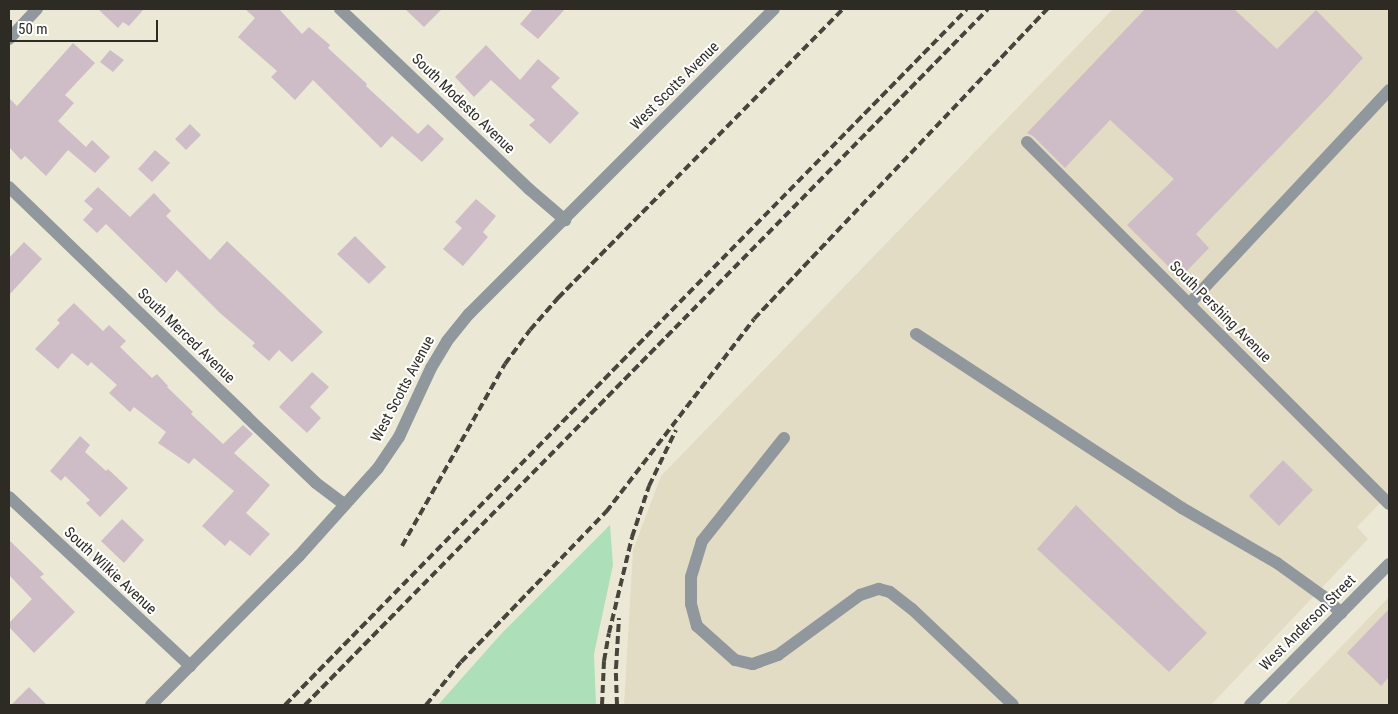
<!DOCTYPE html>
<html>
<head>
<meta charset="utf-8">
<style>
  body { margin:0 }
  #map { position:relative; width:1398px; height:714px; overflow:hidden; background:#ece8d6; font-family:"Roboto Condensed",sans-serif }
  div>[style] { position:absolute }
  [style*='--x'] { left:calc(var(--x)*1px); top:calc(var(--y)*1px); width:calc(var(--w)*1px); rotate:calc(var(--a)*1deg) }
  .built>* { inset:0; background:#e3dcc4 }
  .green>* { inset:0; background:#addfb8 }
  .building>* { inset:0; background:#cebdc7 }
  .minor>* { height:12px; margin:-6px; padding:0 6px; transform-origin:6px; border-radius:6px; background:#91989d }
  .rail>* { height:4px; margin-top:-2px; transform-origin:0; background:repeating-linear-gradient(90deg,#48453d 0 8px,transparent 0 12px) }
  span { translate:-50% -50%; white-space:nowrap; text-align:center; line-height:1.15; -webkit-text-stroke:4px #fff; paint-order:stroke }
  .street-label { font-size:15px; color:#2d2b24 }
  .frame { position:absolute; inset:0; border:10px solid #2d2b24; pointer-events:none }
  .scale { position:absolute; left:10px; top:20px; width:148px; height:22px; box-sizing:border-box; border:2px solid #2d2b24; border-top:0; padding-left:6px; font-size:15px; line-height:18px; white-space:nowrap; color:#2d2b24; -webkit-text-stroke:4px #fff; paint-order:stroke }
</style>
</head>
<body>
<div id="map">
  <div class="built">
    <div style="clip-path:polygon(1113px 9px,1389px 9px,1389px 494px,1357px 527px,1368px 539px,1211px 705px,624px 705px,633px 550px,661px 476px)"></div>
    <div style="clip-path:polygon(1389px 597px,1389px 705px,1285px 705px)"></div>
  </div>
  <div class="green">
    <div style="clip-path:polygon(610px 525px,613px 565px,594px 654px,596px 705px,438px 705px,502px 633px)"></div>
  </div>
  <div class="building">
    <div style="clip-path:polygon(98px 9px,144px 9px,129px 26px,123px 22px,118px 28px)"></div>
    <div style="clip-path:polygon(245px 9px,279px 9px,302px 34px,309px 27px,330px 45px,328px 48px,367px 84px,366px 86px,418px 134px,428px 124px,444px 139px,422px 162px,392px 136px,381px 148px,313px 80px,295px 100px,271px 77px,277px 71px,238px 37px,255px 18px)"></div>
    <div style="clip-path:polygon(405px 9px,442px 9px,424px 27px)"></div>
    <div style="clip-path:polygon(533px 9px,565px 9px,538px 39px,520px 24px)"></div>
    <div style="clip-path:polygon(1145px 9px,1234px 9px,1277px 49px,1316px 10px,1363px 58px,1328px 97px,1196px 234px,1209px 248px,1180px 278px,1127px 225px,1174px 179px,1110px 120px,1065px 168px,1033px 136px,1027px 133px)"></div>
    <div style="clip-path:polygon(73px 43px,95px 63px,65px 95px,74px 103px,58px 121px,86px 147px,92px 140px,110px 157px,95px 173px,68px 150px,46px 176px,25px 156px,21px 160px,9px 147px,9px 98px,17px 106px)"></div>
    <div style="clip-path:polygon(486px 45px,520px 80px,538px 59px,560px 78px,551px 87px,579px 113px,550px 144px,529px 125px,535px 120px,491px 80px,474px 97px,455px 77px)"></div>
    <div style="clip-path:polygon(110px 50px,124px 60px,113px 72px,100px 62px)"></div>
    <div style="clip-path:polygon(190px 124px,201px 135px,186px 150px,175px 139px)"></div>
    <div style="clip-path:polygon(155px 150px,170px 163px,152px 182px,138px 169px)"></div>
    <div style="clip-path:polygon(98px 187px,130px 217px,154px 193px,171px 211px,166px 216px,210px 260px,227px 241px,323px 332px,292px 362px,279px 350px,269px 361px,252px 346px,255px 343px,220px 313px,177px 270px,166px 283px,106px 224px,97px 233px,83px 220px,93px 209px,84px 201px)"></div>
    <div style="clip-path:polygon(476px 199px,496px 216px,483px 232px,488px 237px,463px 266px,443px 249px,462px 228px,455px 222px)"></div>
    <div style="clip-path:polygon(355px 236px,386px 267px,369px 284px,337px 254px)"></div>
    <div style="clip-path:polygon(24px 242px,42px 259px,9px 295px,9px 258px)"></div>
    <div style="clip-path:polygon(74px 303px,103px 331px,109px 325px,126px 341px,120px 347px,152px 378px,157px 374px,168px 386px,167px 387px,193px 412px,191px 414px,223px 444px,243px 425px,253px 434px,234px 453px,270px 485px,246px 513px,270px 534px,250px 556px,230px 540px,225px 546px,202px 526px,234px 491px,194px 458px,189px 464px,158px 443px,166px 432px,134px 407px,130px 412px,109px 393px,117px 385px,91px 362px,88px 366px,72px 353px,58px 369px,35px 349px,60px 323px,57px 320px)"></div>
    <div style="clip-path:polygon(312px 372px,329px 387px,310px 407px,321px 418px,307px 433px,279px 407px)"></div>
    <div style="clip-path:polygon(80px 436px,90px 445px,85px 452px,106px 471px,108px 469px,128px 488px,100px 517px,86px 503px,90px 500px,65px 476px,61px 481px,50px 471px)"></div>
    <div style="clip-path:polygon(1283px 460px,1313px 490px,1279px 526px,1249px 496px)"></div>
    <div style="clip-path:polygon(1076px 505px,1207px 633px,1169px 672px,1037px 549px)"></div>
    <div style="clip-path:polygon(122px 519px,144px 540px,124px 563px,101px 541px)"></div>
    <div style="clip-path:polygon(9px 540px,44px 574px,40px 577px,75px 612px,34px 653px,9px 627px,9px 623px,32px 599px,9px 575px)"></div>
    <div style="clip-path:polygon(1389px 609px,1389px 677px,1381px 686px,1347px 653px)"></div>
    <div style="clip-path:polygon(29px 687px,47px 705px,11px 705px)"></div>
  </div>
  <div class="minor">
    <div style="--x:340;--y:9;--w:261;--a:43.6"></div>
    <div style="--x:529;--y:189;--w:48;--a:40.7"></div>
    <div style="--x:9;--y:39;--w:41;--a:-47"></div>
    <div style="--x:1027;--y:142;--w:512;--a:45"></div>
    <div style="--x:9;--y:187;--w:331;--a:44"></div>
    <div style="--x:247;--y:417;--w:95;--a:43.7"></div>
    <div style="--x:316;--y:483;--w:36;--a:37"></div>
    <div style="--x:1189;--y:304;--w:293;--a:-46.9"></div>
    <div style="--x:916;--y:334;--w:318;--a:33.2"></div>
    <div style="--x:1182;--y:508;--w:110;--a:30.1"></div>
    <div style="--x:1277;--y:563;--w:57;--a:35.7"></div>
    <div style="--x:1323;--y:596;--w:25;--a:43"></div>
    <div style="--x:784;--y:438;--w:132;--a:128.5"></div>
    <div style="--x:702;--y:541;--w:38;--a:107"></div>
    <div style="--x:691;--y:577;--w:27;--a:90"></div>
    <div style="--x:691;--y:604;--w:23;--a:75"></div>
    <div style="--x:697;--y:626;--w:51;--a:41.8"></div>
    <div style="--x:735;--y:660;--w:18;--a:13"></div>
    <div style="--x:753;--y:664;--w:27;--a:-20"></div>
    <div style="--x:778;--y:655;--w:102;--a:-36.2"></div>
    <div style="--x:860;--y:595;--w:20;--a:-18"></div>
    <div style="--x:879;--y:589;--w:11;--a:15"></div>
    <div style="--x:890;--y:592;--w:28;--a:38"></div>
    <div style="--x:912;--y:609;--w:139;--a:43.5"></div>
    <div style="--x:9;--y:497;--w:248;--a:43"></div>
    <div style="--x:151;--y:705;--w:210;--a:-45.2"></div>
    <div style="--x:299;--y:556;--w:118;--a:-48.1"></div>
    <div style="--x:378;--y:468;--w:37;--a:-56"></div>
    <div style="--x:399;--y:437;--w:76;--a:-65.1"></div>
    <div style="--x:431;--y:368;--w:31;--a:-59"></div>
    <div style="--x:447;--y:341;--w:35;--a:-51"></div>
    <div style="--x:469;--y:314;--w:431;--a:-45"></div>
    <div style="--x:1250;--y:705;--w:198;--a:-45.4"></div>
  </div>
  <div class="rail">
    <div style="--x:402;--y:546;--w:209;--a:-60.5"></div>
    <div style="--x:505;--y:364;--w:42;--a:-53.7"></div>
    <div style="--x:530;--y:330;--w:43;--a:-48.8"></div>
    <div style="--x:558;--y:298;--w:406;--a:-45.4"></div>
    <div style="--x:285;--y:705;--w:974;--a:-45.58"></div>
    <div style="--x:305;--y:705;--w:975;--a:-45.54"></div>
    <div style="--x:426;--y:705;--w:55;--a:-50.9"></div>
    <div style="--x:461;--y:662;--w:209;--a:-46"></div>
    <div style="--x:606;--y:512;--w:243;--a:-52.5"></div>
    <div style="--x:754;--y:319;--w:427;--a:-46.6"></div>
    <div style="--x:602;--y:705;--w:44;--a:-87.4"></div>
    <div style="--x:604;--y:661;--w:28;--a:-80"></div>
    <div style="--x:609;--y:633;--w:99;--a:-76.5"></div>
    <div style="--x:632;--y:537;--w:54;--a:-71.6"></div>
    <div style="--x:649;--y:486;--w:62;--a:-64.3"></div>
    <div style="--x:617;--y:705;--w:37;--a:-92"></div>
    <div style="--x:616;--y:668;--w:50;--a:-86.6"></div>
  </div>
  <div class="street-label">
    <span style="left:675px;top:86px;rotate:-45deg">West Scotts Avenue</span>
    <span style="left:463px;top:104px;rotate:44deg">South Modesto Avenue</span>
    <span style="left:1220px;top:312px;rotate:45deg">South Pershing Avenue</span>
    <span style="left:186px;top:336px;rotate:44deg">South Merced Avenue</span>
    <span style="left:403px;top:389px;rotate:-62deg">West Scotts Avenue</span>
    <span style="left:110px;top:571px;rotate:43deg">South Wilkie Avenue</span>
    <span style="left:1308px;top:623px;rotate:-45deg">West Anderson Street</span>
  </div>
  <div class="frame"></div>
  <div class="scale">50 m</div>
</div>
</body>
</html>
